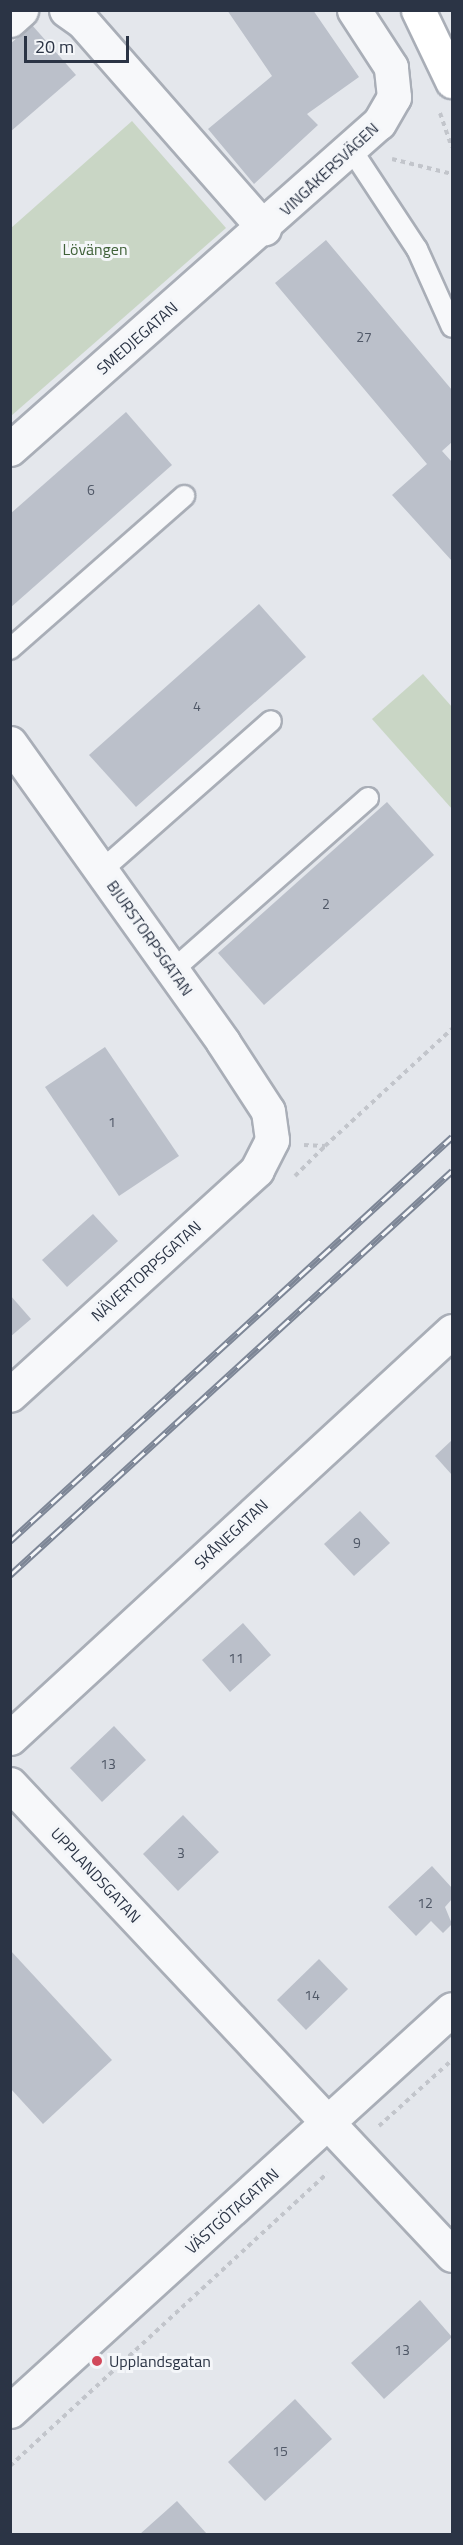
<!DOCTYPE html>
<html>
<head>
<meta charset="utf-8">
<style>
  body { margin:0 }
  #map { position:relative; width:463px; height:2545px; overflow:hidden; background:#e4e7ec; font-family:"Titillium Web",sans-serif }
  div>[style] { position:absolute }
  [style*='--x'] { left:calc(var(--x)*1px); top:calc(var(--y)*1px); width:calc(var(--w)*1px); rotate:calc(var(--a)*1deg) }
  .green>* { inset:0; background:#c9d6c5 }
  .building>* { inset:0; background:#bbc0ca }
  .path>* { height:4px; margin-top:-2px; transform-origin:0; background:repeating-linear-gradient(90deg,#c2c5cb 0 4.5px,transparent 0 9px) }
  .roads { filter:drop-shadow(2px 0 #a9aeb7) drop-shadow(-2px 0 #a9aeb7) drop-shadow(0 2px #a9aeb7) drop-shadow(0 -2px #a9aeb7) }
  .service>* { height:20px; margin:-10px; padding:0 10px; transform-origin:10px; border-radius:10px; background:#f7f8fa }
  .minor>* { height:33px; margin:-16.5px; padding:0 16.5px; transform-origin:16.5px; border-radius:16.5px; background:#f7f8fa }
  .secondary>* { height:33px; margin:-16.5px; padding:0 16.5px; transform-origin:16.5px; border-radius:16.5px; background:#fff }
  .rail>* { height:7px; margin-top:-3.5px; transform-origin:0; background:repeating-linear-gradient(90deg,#f4f6f9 0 14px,#7d8696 0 28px); box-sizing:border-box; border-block:2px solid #7d8696 }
  .dots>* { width:16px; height:16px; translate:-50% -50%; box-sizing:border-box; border:3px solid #f4f6f9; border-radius:50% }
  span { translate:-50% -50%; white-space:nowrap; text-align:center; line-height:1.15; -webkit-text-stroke:6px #f4f6f9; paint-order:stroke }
  .number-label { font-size:14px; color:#4f5766 }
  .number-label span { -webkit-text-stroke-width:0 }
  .street-label { font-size:16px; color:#2b3445 }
  .park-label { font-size:16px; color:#3f6138 }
  .poi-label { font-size:16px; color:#2b3445 }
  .left { translate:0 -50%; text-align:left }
  .frame { position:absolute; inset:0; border:12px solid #2b3445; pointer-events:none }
  .scale { position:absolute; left:24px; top:36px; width:105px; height:27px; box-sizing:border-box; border:3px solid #2b3445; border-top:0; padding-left:8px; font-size:18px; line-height:21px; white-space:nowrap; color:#2b3445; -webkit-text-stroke:4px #f4f6f9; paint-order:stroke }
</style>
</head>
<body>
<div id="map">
  <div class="green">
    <div style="clip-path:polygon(132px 121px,226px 228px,11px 416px,11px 228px)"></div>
    <div style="clip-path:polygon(423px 674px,452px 707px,452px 809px,372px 719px)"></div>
  </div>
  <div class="building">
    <div style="clip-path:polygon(227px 10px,313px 10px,359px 77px,307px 114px,318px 125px,254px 184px,208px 129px,272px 76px)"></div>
    <div style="clip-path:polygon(32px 25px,76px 75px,10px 132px,10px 44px)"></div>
    <div style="clip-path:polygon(326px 240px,452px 390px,452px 442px,442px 451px,452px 462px,452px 561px,392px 495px,427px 464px,275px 283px)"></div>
    <div style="clip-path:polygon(126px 412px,172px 465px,10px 608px,10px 514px)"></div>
    <div style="clip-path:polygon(259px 604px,306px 657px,136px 807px,89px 755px)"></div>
    <div style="clip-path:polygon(387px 802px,434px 855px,264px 1005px,218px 953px)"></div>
    <div style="clip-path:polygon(105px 1047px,179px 1156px,119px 1196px,45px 1087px)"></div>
    <div style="clip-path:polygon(93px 1214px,118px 1241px,67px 1287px,42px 1260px)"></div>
    <div style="clip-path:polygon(10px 1295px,31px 1319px,10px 1337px)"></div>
    <div style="clip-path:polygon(452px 1440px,452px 1475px,435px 1456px)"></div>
    <div style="clip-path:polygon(360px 1511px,390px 1543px,354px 1576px,324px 1544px)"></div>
    <div style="clip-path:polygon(243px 1623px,271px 1655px,230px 1692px,202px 1660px)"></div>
    <div style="clip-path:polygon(114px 1726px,146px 1760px,102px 1802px,70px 1768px)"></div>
    <div style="clip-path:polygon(183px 1815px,219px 1852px,178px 1891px,143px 1854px)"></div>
    <div style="clip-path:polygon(432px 1866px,452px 1888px,452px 1899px,445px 1907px,452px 1924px,443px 1933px,431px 1921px,416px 1936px,388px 1907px)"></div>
    <div style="clip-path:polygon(10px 1950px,112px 2060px,43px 2124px,10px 2088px)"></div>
    <div style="clip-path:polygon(319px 1959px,348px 1989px,306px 2030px,277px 2000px)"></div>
    <div style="clip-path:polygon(420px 2300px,452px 2337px,384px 2399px,351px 2363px)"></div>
    <div style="clip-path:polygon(295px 2399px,332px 2439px,265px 2501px,228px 2462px)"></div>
    <div style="clip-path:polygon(177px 2501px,207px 2534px,140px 2534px)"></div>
  </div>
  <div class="path">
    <div style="--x:440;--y:113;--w:36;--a:71"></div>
    <div style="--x:392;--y:159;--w:62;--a:14"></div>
    <div style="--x:304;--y:1145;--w:21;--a:3"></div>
    <div style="--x:325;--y:1146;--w:173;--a:-42.7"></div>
    <div style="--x:295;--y:1176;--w:42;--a:-45"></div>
    <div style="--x:379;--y:2126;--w:98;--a:-42.1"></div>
    <div style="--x:10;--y:2466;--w:432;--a:-42.7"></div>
  </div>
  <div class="roads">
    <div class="service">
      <div style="--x:351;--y:149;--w:120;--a:56.6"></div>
      <div style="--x:417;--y:249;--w:85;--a:65.8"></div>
      <div style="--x:10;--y:649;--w:232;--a:-41.3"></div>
      <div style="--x:102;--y:870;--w:225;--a:-41.4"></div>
      <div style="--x:173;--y:970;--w:260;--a:-41.4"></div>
    </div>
    <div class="minor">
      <div style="--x:66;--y:10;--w:19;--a:35"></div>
      <div style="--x:82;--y:21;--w:276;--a:48.7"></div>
      <div style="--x:10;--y:20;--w:15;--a:-42"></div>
      <div style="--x:10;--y:449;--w:492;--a:-41.5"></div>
      <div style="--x:379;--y:123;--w:30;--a:-60"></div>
      <div style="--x:394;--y:97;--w:30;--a:-96"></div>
      <div style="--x:391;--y:67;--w:68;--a:-123"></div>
      <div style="--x:10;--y:743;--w:367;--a:54.5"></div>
      <div style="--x:223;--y:1042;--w:82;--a:56.9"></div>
      <div style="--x:268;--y:1111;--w:29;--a:82"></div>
      <div style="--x:272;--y:1140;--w:34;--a:117"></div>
      <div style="--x:257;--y:1170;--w:334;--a:137.7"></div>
      <div style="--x:10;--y:1738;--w:601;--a:-42.64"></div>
      <div style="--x:10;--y:1784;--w:646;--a:46.82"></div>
      <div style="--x:10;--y:2411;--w:597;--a:-42.29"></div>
    </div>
    <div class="secondary">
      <div style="--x:418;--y:10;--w:79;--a:64.4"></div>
    </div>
  </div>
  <div class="rail">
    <div style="--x:10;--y:1541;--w:599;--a:-42.43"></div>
    <div style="--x:10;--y:1575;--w:599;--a:-42.43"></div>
  </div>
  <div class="dots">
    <div style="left:97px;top:2361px;background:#d1495b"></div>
  </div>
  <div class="number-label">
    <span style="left:364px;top:337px">27</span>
    <span style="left:91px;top:490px">6</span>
    <span style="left:197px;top:706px">4</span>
    <span style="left:326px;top:904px">2</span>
    <span style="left:112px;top:1122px">1</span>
    <span style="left:357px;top:1543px">9</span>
    <span style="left:236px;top:1658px">11</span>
    <span style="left:108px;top:1764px">13</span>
    <span style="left:181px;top:1853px">3</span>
    <span style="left:425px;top:1903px">12</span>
    <span style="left:312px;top:1995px">14</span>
    <span style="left:402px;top:2350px">13</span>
    <span style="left:280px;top:2451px">15</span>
  </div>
  <div class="street-label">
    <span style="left:329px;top:169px;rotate:-43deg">VINGÅKERSVÄGEN</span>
    <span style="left:137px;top:338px;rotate:-41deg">SMEDJEGATAN</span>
    <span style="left:150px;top:938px;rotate:55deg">BJURSTORPSGATAN</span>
    <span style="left:146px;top:1271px;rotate:-42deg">NÄVERTORPSGATAN</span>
    <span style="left:231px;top:1534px;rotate:-43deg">SKÅNEGATAN</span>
    <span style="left:96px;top:1875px;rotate:47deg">UPPLANDSGATAN</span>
    <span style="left:232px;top:2211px;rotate:-42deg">VÄSTGÖTAGATAN</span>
  </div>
  <div class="park-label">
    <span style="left:95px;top:249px">Lövängen</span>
  </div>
  <div class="poi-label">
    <span class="left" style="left:109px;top:2361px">Upplandsgatan</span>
  </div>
  <div class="frame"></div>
  <div class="scale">20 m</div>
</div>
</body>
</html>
